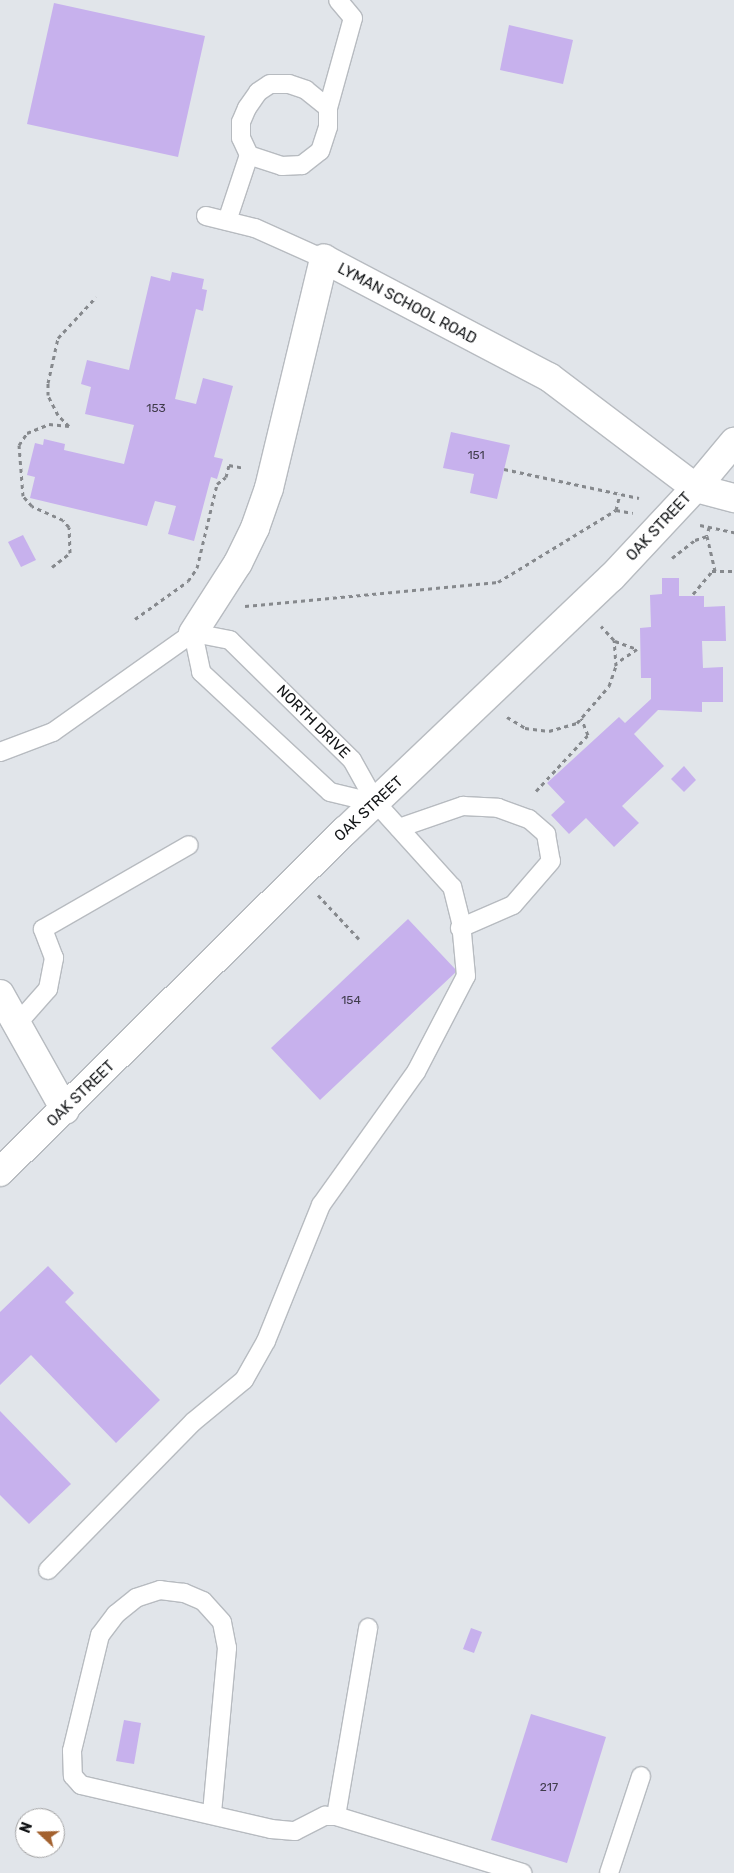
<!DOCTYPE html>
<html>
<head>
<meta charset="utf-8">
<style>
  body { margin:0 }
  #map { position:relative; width:734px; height:1873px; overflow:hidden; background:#e1e5ea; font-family:Rubik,sans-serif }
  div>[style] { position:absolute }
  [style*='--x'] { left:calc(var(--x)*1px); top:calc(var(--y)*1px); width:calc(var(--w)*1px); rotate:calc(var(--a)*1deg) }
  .building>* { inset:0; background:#c7b1ed }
  .path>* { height:3px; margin-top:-1.5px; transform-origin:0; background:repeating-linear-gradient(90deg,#86898d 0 4px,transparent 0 8px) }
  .roads { filter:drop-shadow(1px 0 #b7bbc0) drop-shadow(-1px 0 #b7bbc0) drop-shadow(0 1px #b7bbc0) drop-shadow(0 -1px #b7bbc0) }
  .lane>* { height:18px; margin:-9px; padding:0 9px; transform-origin:9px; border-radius:9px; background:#fff }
  .street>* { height:28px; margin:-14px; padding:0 14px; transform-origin:14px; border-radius:14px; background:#fff }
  span { translate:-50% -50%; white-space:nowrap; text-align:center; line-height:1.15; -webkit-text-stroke:4px #fff; paint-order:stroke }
  .number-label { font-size:12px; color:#403c4c }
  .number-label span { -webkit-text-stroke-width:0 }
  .street-label { font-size:15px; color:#131517 }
  .north { position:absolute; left:15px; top:1808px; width:50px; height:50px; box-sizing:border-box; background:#fff; border:1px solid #a1a1a2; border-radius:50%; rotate:291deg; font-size:14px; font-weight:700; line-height:20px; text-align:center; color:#131517 }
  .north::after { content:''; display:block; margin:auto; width:18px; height:22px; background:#a3612e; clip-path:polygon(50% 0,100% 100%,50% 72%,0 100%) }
</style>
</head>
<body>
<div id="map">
  <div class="building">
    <div style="clip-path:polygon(54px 3px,205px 36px,178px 157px,27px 124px)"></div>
    <div style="clip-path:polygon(509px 25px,573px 40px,563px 84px,500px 70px)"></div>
    <div style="clip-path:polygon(172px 272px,204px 279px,202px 289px,207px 290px,203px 311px,196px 309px,175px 399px,196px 404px,203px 378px,233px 386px,214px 457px,223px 459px,217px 479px,211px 477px,194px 541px,168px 534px,176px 506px,155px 501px,147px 526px,30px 498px,35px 477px,27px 475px,35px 443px,43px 445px,44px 439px,65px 444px,64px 450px,124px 464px,134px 425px,85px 414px,91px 387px,81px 384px,87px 360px,129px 370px,151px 276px,170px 281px)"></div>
    <div style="clip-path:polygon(451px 432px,510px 445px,497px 499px,470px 493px,474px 474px,443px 468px)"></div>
    <div style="clip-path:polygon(23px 535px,36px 560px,21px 567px,8px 542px)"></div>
    <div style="clip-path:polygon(662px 578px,679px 578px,679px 596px,704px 596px,704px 607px,725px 606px,726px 641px,702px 641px,703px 668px,723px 667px,723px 702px,702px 702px,702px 712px,658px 710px,634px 734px,664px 766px,622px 806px,639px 823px,614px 847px,586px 818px,569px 834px,551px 815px,565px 802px,547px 783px,619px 717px,625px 723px,651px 699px,651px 678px,641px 678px,640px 628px,651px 627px,650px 595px,662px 594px)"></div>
    <div style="clip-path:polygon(684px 766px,696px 780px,684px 792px,671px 779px)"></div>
    <div style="clip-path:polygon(408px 919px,457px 971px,320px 1100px,271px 1048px)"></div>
    <div style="clip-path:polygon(48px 1266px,74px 1293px,65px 1302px,160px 1400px,116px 1443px,31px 1355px,0 1385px,0 1312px)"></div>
    <div style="clip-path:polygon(0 1411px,71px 1484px,29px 1524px,0 1495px)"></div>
    <div style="clip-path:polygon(471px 1628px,482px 1632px,474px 1653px,463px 1649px)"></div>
    <div style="clip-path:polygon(531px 1714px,606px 1737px,567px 1863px,491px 1840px)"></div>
    <div style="clip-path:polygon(124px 1720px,141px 1723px,134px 1764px,116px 1761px)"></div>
  </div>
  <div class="path">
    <div style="--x:504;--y:469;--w:138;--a:12.1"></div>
    <div style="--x:616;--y:510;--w:17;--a:10"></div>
    <div style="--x:700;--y:525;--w:35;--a:12"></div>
    <div style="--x:709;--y:527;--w:9;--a:103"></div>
    <div style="--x:707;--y:536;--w:36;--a:77"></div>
    <div style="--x:672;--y:558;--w:29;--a:-38"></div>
    <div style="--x:695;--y:540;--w:13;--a:-18"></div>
    <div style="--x:52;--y:567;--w:23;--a:-38"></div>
    <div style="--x:70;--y:553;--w:26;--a:-92"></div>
    <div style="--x:69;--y:527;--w:9;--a:-131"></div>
    <div style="--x:63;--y:520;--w:34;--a:-156"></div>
    <div style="--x:32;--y:506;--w:13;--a:-132"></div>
    <div style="--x:23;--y:496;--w:51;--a:-94.5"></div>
    <div style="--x:19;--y:445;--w:14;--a:-56"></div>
    <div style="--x:27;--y:433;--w:24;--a:-22"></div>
    <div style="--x:49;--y:424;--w:20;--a:6"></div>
    <div style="--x:69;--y:426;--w:16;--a:-135"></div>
    <div style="--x:58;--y:415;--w:22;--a:-117"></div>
    <div style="--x:48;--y:395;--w:12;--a:-90"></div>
    <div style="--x:48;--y:383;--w:46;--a:-77.5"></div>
    <div style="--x:58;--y:338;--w:56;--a:-47.2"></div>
    <div style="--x:693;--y:594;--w:30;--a:-50"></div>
    <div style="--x:712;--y:571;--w:22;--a:0"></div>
    <div style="--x:245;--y:606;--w:254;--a:-5.4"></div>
    <div style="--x:498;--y:582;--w:138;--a:-31.4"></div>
    <div style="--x:616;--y:510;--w:16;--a:-76"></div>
    <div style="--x:135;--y:619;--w:65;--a:-35.6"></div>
    <div style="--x:188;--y:581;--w:16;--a:-55"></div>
    <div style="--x:197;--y:568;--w:86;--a:-76.6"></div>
    <div style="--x:217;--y:484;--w:11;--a:-38"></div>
    <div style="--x:226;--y:477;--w:12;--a:-76"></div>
    <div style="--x:229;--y:465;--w:15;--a:11"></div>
    <div style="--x:615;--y:641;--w:23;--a:20"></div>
    <div style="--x:637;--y:649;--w:25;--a:146"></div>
    <div style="--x:507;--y:717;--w:21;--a:31"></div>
    <div style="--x:525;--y:728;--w:24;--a:7"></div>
    <div style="--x:549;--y:731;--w:29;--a:-16"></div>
    <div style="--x:577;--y:723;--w:49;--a:-49.1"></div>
    <div style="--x:609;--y:686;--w:21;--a:-71"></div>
    <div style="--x:616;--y:666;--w:26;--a:-94"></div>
    <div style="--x:614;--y:640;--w:19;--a:-133"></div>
    <div style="--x:536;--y:791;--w:76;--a:-47.1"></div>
    <div style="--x:588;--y:735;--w:18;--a:-112"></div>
    <div style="--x:318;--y:895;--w:60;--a:47"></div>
  </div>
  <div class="roads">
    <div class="lane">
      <div style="--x:270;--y:84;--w:19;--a:0"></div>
      <div style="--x:289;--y:84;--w:18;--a:19"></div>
      <div style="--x:306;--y:90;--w:28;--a:39"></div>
      <div style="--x:328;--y:108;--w:19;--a:90"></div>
      <div style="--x:328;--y:127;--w:25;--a:108"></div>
      <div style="--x:320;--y:151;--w:23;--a:142"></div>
      <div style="--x:302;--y:165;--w:20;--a:177"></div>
      <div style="--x:282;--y:166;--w:35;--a:-162"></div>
      <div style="--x:249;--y:155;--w:19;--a:-115"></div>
      <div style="--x:241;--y:138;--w:16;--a:-90"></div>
      <div style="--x:241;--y:122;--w:15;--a:-67"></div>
      <div style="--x:247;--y:108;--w:19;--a:-55"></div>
      <div style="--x:258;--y:92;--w:14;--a:-34"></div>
      <div style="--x:328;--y:108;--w:93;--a:-74.5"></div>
      <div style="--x:353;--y:18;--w:23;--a:-130"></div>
      <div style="--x:206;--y:216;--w:50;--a:13.8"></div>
      <div style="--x:255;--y:228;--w:76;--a:24.2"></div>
      <div style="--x:227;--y:221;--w:70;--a:-71.6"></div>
      <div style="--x:0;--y:752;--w:57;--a:-20.7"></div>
      <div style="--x:53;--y:732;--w:171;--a:-35.3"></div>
      <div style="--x:399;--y:828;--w:68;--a:-19"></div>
      <div style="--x:463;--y:806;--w:35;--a:3"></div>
      <div style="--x:498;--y:808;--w:33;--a:20"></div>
      <div style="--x:529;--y:819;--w:23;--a:41"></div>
      <div style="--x:546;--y:834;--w:27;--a:80"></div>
      <div style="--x:551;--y:861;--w:58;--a:130.8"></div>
      <div style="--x:513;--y:905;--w:58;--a:156.5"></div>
      <div style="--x:17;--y:1024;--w:47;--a:-48.5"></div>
      <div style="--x:48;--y:989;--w:32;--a:-79"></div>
      <div style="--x:54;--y:958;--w:31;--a:-111"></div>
      <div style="--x:43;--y:929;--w:168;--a:-29.9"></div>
      <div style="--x:48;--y:1570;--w:207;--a:-45.6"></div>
      <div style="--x:193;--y:1422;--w:66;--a:-39.5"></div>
      <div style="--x:244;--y:1380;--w:45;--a:-60.6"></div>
      <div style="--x:266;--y:1341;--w:147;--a:-68"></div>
      <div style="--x:321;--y:1205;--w:163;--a:-54.5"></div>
      <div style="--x:416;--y:1072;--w:108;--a:-62.5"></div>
      <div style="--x:466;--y:976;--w:54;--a:-95.3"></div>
      <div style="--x:461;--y:922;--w:36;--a:-104"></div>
      <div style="--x:452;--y:887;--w:113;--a:-132.1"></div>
      <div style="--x:376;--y:803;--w:49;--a:-119.2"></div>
      <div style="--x:352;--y:760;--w:171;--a:-135.5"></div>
      <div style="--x:230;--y:640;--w:38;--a:-169"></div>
      <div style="--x:193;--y:633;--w:40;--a:78"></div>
      <div style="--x:201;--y:672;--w:176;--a:42.9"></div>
      <div style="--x:330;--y:792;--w:47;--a:13.4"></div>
      <div style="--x:212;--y:1813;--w:166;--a:-84.8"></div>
      <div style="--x:227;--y:1648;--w:26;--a:-101"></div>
      <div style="--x:222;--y:1622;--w:28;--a:-132"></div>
      <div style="--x:203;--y:1601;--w:21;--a:-157"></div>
      <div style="--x:184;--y:1593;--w:24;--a:-173"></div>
      <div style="--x:160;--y:1590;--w:25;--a:162"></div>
      <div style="--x:136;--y:1598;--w:26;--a:141"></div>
      <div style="--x:116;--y:1614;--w:26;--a:127"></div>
      <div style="--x:100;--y:1635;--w:119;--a:103.6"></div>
      <div style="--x:72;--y:1751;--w:25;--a:88"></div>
      <div style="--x:73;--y:1776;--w:12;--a:48"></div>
      <div style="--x:81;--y:1785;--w:195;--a:13"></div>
      <div style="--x:271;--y:1829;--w:24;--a:5"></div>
      <div style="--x:295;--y:1831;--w:34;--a:-27"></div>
      <div style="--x:325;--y:1816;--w:11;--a:0"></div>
      <div style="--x:336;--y:1816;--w:195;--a:17"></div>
      <div style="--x:336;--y:1816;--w:191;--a:-80.3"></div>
      <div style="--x:609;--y:1873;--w:102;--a:-71.7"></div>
    </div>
    <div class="street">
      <div style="--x:193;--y:633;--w:83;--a:-57.3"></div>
      <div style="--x:238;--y:563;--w:39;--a:-64"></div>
      <div style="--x:255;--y:528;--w:42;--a:-70.7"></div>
      <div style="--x:269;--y:488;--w:236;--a:-76.5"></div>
      <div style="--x:324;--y:259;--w:254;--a:27.7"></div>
      <div style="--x:549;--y:377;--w:184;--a:37.1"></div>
      <div style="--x:696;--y:488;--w:39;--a:15"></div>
      <div style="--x:0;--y:994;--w:133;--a:60.7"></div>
      <div style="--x:0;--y:1172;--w:486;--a:-44.7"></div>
      <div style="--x:346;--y:830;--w:366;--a:-43.6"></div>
      <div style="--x:611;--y:578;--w:129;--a:-46.9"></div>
      <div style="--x:699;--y:484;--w:55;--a:-50.2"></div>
    </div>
  </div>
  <div class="number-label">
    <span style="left:156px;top:409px">153</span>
    <span style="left:476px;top:456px">151</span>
    <span style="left:351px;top:1001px">154</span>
    <span style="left:549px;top:1788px">217</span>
  </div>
  <div class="street-label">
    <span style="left:407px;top:304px;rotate:28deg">LYMAN SCHOOL ROAD</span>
    <span style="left:659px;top:527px;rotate:-47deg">OAK STREET</span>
    <span style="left:313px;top:722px;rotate:45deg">NORTH DRIVE</span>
    <span style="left:369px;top:809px;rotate:-43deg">OAK STREET</span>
    <span style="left:81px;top:1094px;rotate:-44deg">OAK STREET</span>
  </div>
  <div class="north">N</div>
</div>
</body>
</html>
